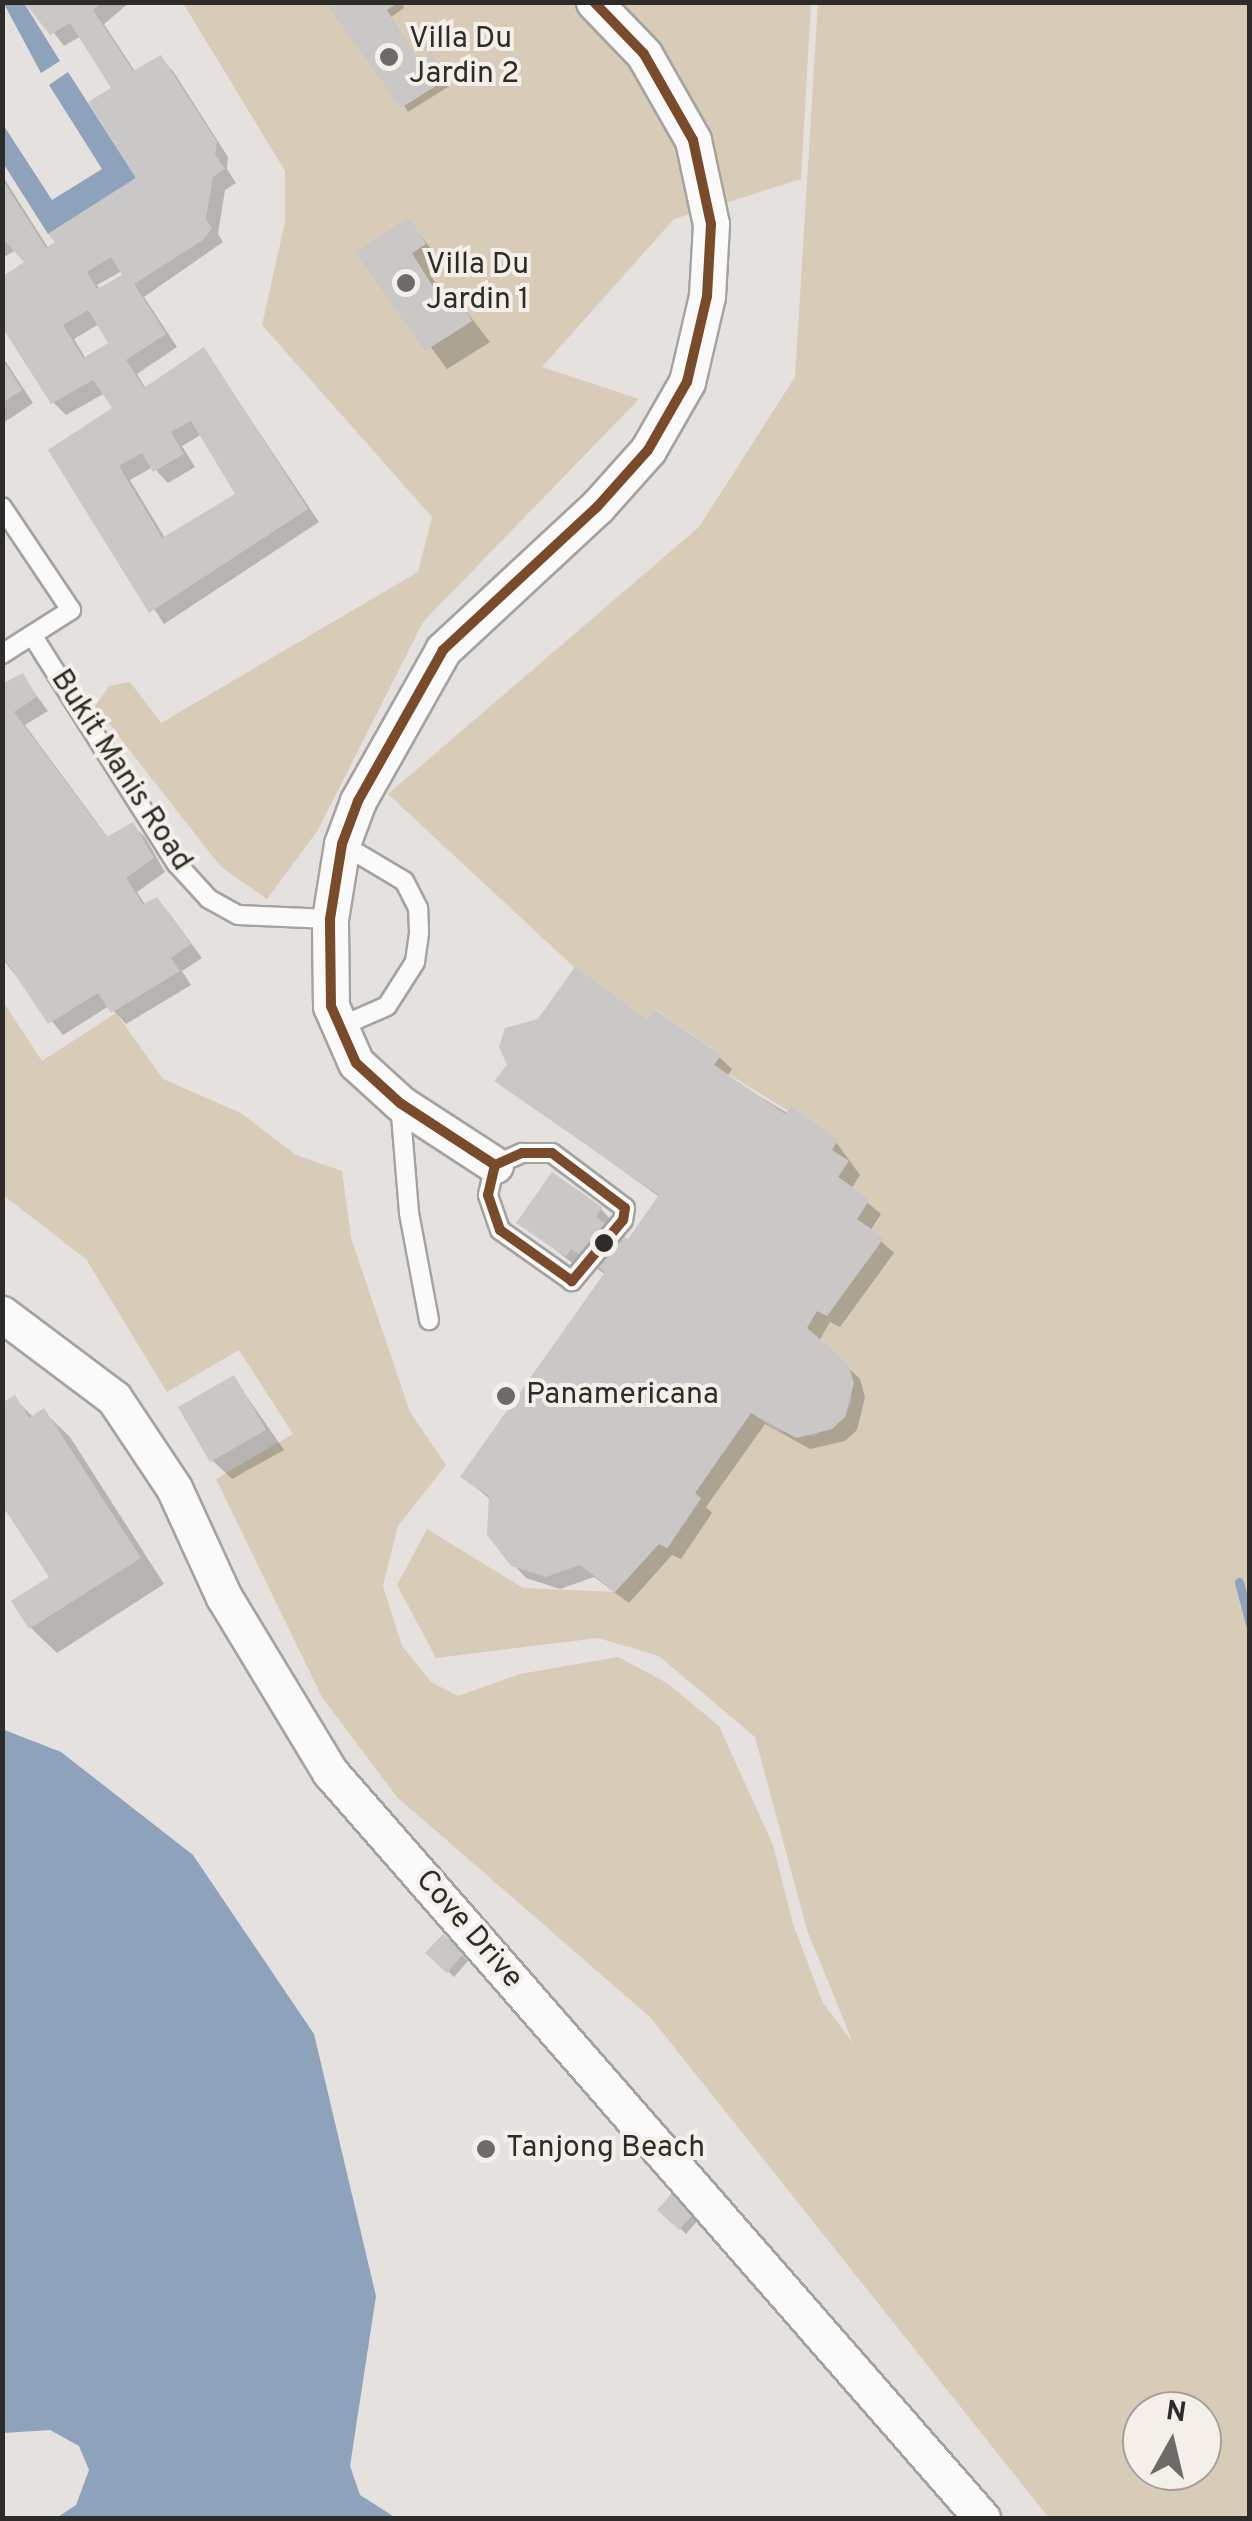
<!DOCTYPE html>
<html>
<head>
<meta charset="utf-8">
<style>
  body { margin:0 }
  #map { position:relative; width:1252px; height:2521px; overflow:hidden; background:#e4e1de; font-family:Overpass,sans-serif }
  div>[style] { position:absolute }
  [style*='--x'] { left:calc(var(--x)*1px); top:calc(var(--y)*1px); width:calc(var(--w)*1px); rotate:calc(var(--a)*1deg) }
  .green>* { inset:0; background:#d8ccb8 }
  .water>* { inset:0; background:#8fa2bc }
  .shadow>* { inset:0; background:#0003 }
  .stream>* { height:9px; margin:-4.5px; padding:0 4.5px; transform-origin:4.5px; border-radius:4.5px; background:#8fa2bc }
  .building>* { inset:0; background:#c9c8c6 }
  .roads { filter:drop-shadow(2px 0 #a5a3a0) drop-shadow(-2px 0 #a5a3a0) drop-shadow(0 2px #a5a3a0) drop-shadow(0 -2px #a5a3a0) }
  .service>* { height:18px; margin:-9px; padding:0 9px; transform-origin:9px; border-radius:9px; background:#fbfafa }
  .minor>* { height:35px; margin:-17.5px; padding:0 17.5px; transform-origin:17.5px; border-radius:17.5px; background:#fbfafa }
  .bus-1>* { height:10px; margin:-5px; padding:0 5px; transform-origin:5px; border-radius:5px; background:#7a4b2a }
  .dots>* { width:28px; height:28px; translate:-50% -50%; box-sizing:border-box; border:5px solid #f4f0e9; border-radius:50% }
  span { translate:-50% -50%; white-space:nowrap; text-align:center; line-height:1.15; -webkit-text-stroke:8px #f4f0e9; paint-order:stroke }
  .poi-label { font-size:30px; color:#2d2c29 }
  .left { translate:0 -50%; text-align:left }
  .street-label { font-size:30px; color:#2d2c29 }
  .frame { position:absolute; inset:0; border:5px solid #2d2c29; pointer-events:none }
  .north { position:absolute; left:1122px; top:2391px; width:100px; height:100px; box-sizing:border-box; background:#f4f0e9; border:2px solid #a4a29c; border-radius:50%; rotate:8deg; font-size:28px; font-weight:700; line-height:40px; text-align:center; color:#2d2c29 }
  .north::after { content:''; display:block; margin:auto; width:35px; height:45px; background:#6d6b68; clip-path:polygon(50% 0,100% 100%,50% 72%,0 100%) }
</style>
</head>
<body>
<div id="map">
  <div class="green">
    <div style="clip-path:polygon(183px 3px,811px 3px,801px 179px,674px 219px,542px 367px,639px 399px,423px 622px,318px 830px,267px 899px,221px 867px,95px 706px,109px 686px,130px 682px,161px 723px,418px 572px,432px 517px,262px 325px,285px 222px,285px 171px)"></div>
    <div style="clip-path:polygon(evenodd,818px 3px,1249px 3px,1249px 2518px,1049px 2518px,651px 2018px,397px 1797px,322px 1697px,216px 1479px,293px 1434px,239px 1350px,167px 1392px,86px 1259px,3px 1195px,2px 1000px,42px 1061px,116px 1013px,163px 1079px,241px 1113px,296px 1155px,342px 1171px,351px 1238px,410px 1412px,446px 1465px,398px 1526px,383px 1586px,402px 1646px,431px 1682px,458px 1696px,520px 1674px,618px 1657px,667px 1683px,719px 1726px,773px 1845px,793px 1924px,823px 2003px,853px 2043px,807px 1930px,755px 1737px,659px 1656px,598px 1638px,436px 1658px,397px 1585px,427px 1529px,523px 1588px,615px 1592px,659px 1544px,668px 1548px,701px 1499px,695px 1493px,751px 1413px,778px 1431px,814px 1436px,845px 1417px,852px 1400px,848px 1363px,807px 1328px,817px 1311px,827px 1316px,883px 1238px,857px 1219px,870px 1199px,838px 1177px,848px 1161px,832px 1150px,837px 1141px,714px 1065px,720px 1054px,655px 1009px,647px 1019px,575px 968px,388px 794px,699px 527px,795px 377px,818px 3px,1142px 2411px,1202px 2411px,1202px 2471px,1142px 2471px,1142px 2411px)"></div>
  </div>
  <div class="water">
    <div style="clip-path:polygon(3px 2px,24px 3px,60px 61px,41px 73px)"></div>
    <div style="clip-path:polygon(68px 72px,136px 178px,48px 234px,3px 163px,2px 123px,52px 200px,102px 169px,49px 85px)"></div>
    <div style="clip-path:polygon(2px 1729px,61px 1752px,193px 1855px,314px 2034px,376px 2296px,350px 2466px,360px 2495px,396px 2518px,26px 2518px,58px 2517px,76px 2505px,89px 2470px,79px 2446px,50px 2430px,3px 2433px)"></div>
  </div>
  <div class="shadow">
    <div style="clip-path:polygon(evenodd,30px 2px,130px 2px,104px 24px,136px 73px,160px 58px,173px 71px,228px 157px,227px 169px,236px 183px,225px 190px,218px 234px,223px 242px,144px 297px,177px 347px,137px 374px,146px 389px,204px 350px,319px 522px,164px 624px,51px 451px,115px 409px,105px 393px,66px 415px,53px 402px,28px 263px,18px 249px,2px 258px,2px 175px,49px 249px,140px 179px,114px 88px,81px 36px,64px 46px,30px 2px,122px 271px,125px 276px,100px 290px,97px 285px,122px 271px,30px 2px,99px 324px,112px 344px,86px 359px,74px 339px,99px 324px,30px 2px,202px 434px,238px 495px,165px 538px,130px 480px,153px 467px,168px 483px,195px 467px,182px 446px,202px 434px)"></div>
    <div style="clip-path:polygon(345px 2px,401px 2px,404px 8px,391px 17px,419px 63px,436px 61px,451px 85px,408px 112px)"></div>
    <div style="clip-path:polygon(409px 221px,443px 264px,429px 273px,448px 303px,456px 298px,490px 342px,447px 369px,393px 296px)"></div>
    <div style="clip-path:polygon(2px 356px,33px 403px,2px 424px)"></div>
    <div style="clip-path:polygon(22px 676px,48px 711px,25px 725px,109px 839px,132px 825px,145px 837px,165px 872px,137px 892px,146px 906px,156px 900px,169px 913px,202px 958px,182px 971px,191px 985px,126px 1024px,109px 1006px,63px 1035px,2px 958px,2px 687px)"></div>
    <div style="clip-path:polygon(648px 1022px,719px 1057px,732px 1069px,727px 1077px,836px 1142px,860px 1175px,851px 1189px,881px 1214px,870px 1231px,894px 1253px,840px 1327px,830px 1322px,819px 1341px,860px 1379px,865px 1397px,857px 1430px,845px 1441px,810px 1449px,765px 1424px,706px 1507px,712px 1513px,681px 1559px,672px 1555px,629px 1603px,594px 1577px,560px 1589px,526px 1578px,513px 1564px,491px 1500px,463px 1477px,606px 1275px,585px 1260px,579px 1268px,520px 1223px,553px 1176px,601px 1209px,613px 1222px,608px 1229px,629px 1243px,661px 1198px,498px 1081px)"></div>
    <div style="clip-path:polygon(234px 1378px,284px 1450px,232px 1479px,212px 1460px)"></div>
    <div style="clip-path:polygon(14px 1398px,34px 1418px,44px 1412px,70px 1437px,164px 1584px,57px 1653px,31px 1628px,53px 1578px,9px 1510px,2px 1514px,2px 1406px)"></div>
    <div style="clip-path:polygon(443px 1937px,468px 1961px,454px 1977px,429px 1953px)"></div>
    <div style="clip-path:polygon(675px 2194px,700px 2218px,686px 2234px,661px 2210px)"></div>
  </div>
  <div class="stream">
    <div style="--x:1239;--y:1582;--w:43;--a:75.3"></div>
  </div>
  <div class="building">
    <div style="clip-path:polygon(evenodd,24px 2px,102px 2px,93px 10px,133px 71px,161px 55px,217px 142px,215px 154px,225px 169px,213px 177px,206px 219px,212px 228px,203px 240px,134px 284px,166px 334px,126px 360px,144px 388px,204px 347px,308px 509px,149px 613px,48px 450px,112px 408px,93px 380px,51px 404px,2px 327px,2px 277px,24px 262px,2px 238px,2px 179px,46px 248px,55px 242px,48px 234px,136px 178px,88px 102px,111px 88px,70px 23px,50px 35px,24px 2px,111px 257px,122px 275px,97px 289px,87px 272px,111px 257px,24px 2px,88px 310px,108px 343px,83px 358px,63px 325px,88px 310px,24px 2px,191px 421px,235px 494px,162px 538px,119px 466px,142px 453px,153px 472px,184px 454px,171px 432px,191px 421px)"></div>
    <div style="clip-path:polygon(341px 2px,399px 2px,387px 10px,418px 61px,431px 52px,447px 79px,401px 108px,330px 9px)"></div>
    <div style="clip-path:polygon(409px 218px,426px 244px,412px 253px,443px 303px,456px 295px,472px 321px,425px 351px,355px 252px)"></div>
    <div style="clip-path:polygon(2px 359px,22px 390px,2px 403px)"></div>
    <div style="clip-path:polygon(23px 673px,37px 697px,14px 712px,107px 837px,133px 822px,154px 858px,126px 878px,143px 904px,157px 897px,191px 944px,171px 958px,180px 971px,111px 1013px,98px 993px,48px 1024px,2px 955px,2px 684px)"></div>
    <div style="clip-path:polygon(575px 967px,647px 1019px,654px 1009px,721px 1055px,714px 1065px,785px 1114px,791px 1106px,838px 1140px,832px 1150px,849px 1161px,838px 1177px,870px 1199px,857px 1219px,884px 1238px,827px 1316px,817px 1311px,807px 1328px,848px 1363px,854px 1383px,845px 1417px,832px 1429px,796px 1438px,751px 1413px,695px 1493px,701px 1498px,667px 1548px,659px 1544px,615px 1592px,580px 1565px,546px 1577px,511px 1566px,487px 1535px,489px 1496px,460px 1477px,605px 1272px,571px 1249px,566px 1257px,516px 1223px,552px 1172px,602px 1207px,596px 1217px,628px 1239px,659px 1195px,494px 1081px,507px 1065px,499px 1047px,505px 1028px,538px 1019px)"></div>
    <div style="clip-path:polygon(234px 1375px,266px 1430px,210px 1462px,178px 1407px)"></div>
    <div style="clip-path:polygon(15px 1395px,29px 1418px,44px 1408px,141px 1558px,29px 1629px,11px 1601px,49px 1577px,2px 1505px,2px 1403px)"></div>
    <div style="clip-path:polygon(443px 1934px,464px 1953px,447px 1973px,425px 1953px)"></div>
    <div style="clip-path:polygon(675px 2190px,697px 2210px,679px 2230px,657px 2210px)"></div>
  </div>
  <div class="roads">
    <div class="service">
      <div style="--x:2;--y:507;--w:124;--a:56.2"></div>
      <div style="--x:71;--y:610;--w:82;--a:147.5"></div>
      <div style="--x:32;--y:635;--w:271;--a:57.7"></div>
      <div style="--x:177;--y:864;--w:47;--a:47.6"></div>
      <div style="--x:209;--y:899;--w:33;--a:29"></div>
      <div style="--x:238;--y:915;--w:92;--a:2.5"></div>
      <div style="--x:339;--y:1027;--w:52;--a:-23.6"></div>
      <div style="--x:387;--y:1006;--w:52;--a:-57.5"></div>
      <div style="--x:415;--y:962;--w:30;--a:-82"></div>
      <div style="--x:419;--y:932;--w:24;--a:-92"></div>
      <div style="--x:418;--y:908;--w:30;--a:-117"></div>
      <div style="--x:404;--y:881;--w:72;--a:-149.2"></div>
      <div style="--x:400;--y:1103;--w:110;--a:85.3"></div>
      <div style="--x:409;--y:1213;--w:109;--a:79.4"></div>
      <div style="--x:522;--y:1153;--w:30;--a:0"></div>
      <div style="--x:552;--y:1153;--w:91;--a:37"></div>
      <div style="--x:625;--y:1208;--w:12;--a:99"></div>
      <div style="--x:623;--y:1220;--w:80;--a:129.9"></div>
      <div style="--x:572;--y:1281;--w:88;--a:-144.7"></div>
      <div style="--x:500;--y:1230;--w:37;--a:-109"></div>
      <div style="--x:488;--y:1195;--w:31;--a:-77"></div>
      <div style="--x:495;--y:1165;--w:30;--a:-24"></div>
    </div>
    <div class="minor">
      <div style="--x:495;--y:1165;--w:113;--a:-146.9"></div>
      <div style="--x:400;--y:1103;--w:59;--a:-137.7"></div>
      <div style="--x:356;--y:1063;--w:62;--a:-113.7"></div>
      <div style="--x:331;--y:1006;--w:87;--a:-90.7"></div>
      <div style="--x:330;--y:919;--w:76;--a:-80.9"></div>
      <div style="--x:342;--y:844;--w:46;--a:-69.6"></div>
      <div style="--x:358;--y:801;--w:173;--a:-60.6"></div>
      <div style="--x:443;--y:650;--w:210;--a:-42.9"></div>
      <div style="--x:597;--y:507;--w:76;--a:-48.2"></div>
      <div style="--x:648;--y:450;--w:78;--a:-60.2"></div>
      <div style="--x:687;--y:382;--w:88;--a:-76.9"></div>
      <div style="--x:707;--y:296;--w:72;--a:-86.8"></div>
      <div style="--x:711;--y:224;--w:86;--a:-102.1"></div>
      <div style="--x:693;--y:140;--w:99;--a:-119.7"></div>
      <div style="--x:644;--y:54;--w:72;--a:-133.9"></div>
      <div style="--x:2;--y:1314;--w:140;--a:36.9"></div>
      <div style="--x:114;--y:1398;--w:108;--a:56.3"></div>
      <div style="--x:174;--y:1488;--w:120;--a:65.4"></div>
      <div style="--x:224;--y:1597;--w:205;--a:58.8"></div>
      <div style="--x:330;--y:1772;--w:991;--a:48.85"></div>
    </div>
  </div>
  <div class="bus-1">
    <div style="--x:522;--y:1153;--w:30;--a:0"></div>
    <div style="--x:552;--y:1153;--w:91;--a:37"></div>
    <div style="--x:625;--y:1208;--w:12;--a:99"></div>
    <div style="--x:623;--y:1220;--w:80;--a:129.9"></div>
    <div style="--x:572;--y:1281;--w:88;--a:-144.7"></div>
    <div style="--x:500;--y:1230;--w:37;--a:-109"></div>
    <div style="--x:488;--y:1195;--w:31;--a:-77"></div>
    <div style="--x:495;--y:1165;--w:30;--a:-24"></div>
    <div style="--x:495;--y:1165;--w:113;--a:-146.9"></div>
    <div style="--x:400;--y:1103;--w:59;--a:-137.7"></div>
    <div style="--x:356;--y:1063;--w:62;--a:-113.7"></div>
    <div style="--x:331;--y:1006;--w:87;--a:-90.7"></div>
    <div style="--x:330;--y:919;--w:76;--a:-80.9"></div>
    <div style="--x:342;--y:844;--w:46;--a:-69.6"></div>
    <div style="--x:358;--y:801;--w:173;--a:-60.6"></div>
    <div style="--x:443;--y:650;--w:210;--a:-42.9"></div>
    <div style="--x:597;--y:507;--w:76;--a:-48.2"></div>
    <div style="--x:648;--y:450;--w:78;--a:-60.2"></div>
    <div style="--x:687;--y:382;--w:88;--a:-76.9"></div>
    <div style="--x:707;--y:296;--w:72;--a:-86.8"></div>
    <div style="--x:711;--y:224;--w:86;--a:-102.1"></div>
    <div style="--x:693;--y:140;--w:99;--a:-119.7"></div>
    <div style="--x:644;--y:54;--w:72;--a:-133.9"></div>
  </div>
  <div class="dots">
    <div style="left:389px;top:57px;background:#6d6b68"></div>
    <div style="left:406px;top:283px;background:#6d6b68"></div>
    <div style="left:604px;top:1243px;background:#2d2c29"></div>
    <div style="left:506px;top:1396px;background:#6d6b68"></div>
    <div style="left:486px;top:2149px;background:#6d6b68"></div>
  </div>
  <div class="poi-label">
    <span class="left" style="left:409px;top:57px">Villa Du<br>Jardin 2</span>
    <span class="left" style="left:426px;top:283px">Villa Du<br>Jardin 1</span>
    <span class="left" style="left:526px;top:1396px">Panamericana</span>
    <span class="left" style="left:506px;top:2149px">Tanjong Beach</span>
  </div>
  <div class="street-label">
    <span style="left:120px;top:771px;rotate:57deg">Bukit Manis Road</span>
    <span style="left:468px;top:1930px;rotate:49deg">Cove Drive</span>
  </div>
  <div class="frame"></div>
  <div class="north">N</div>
</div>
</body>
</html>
